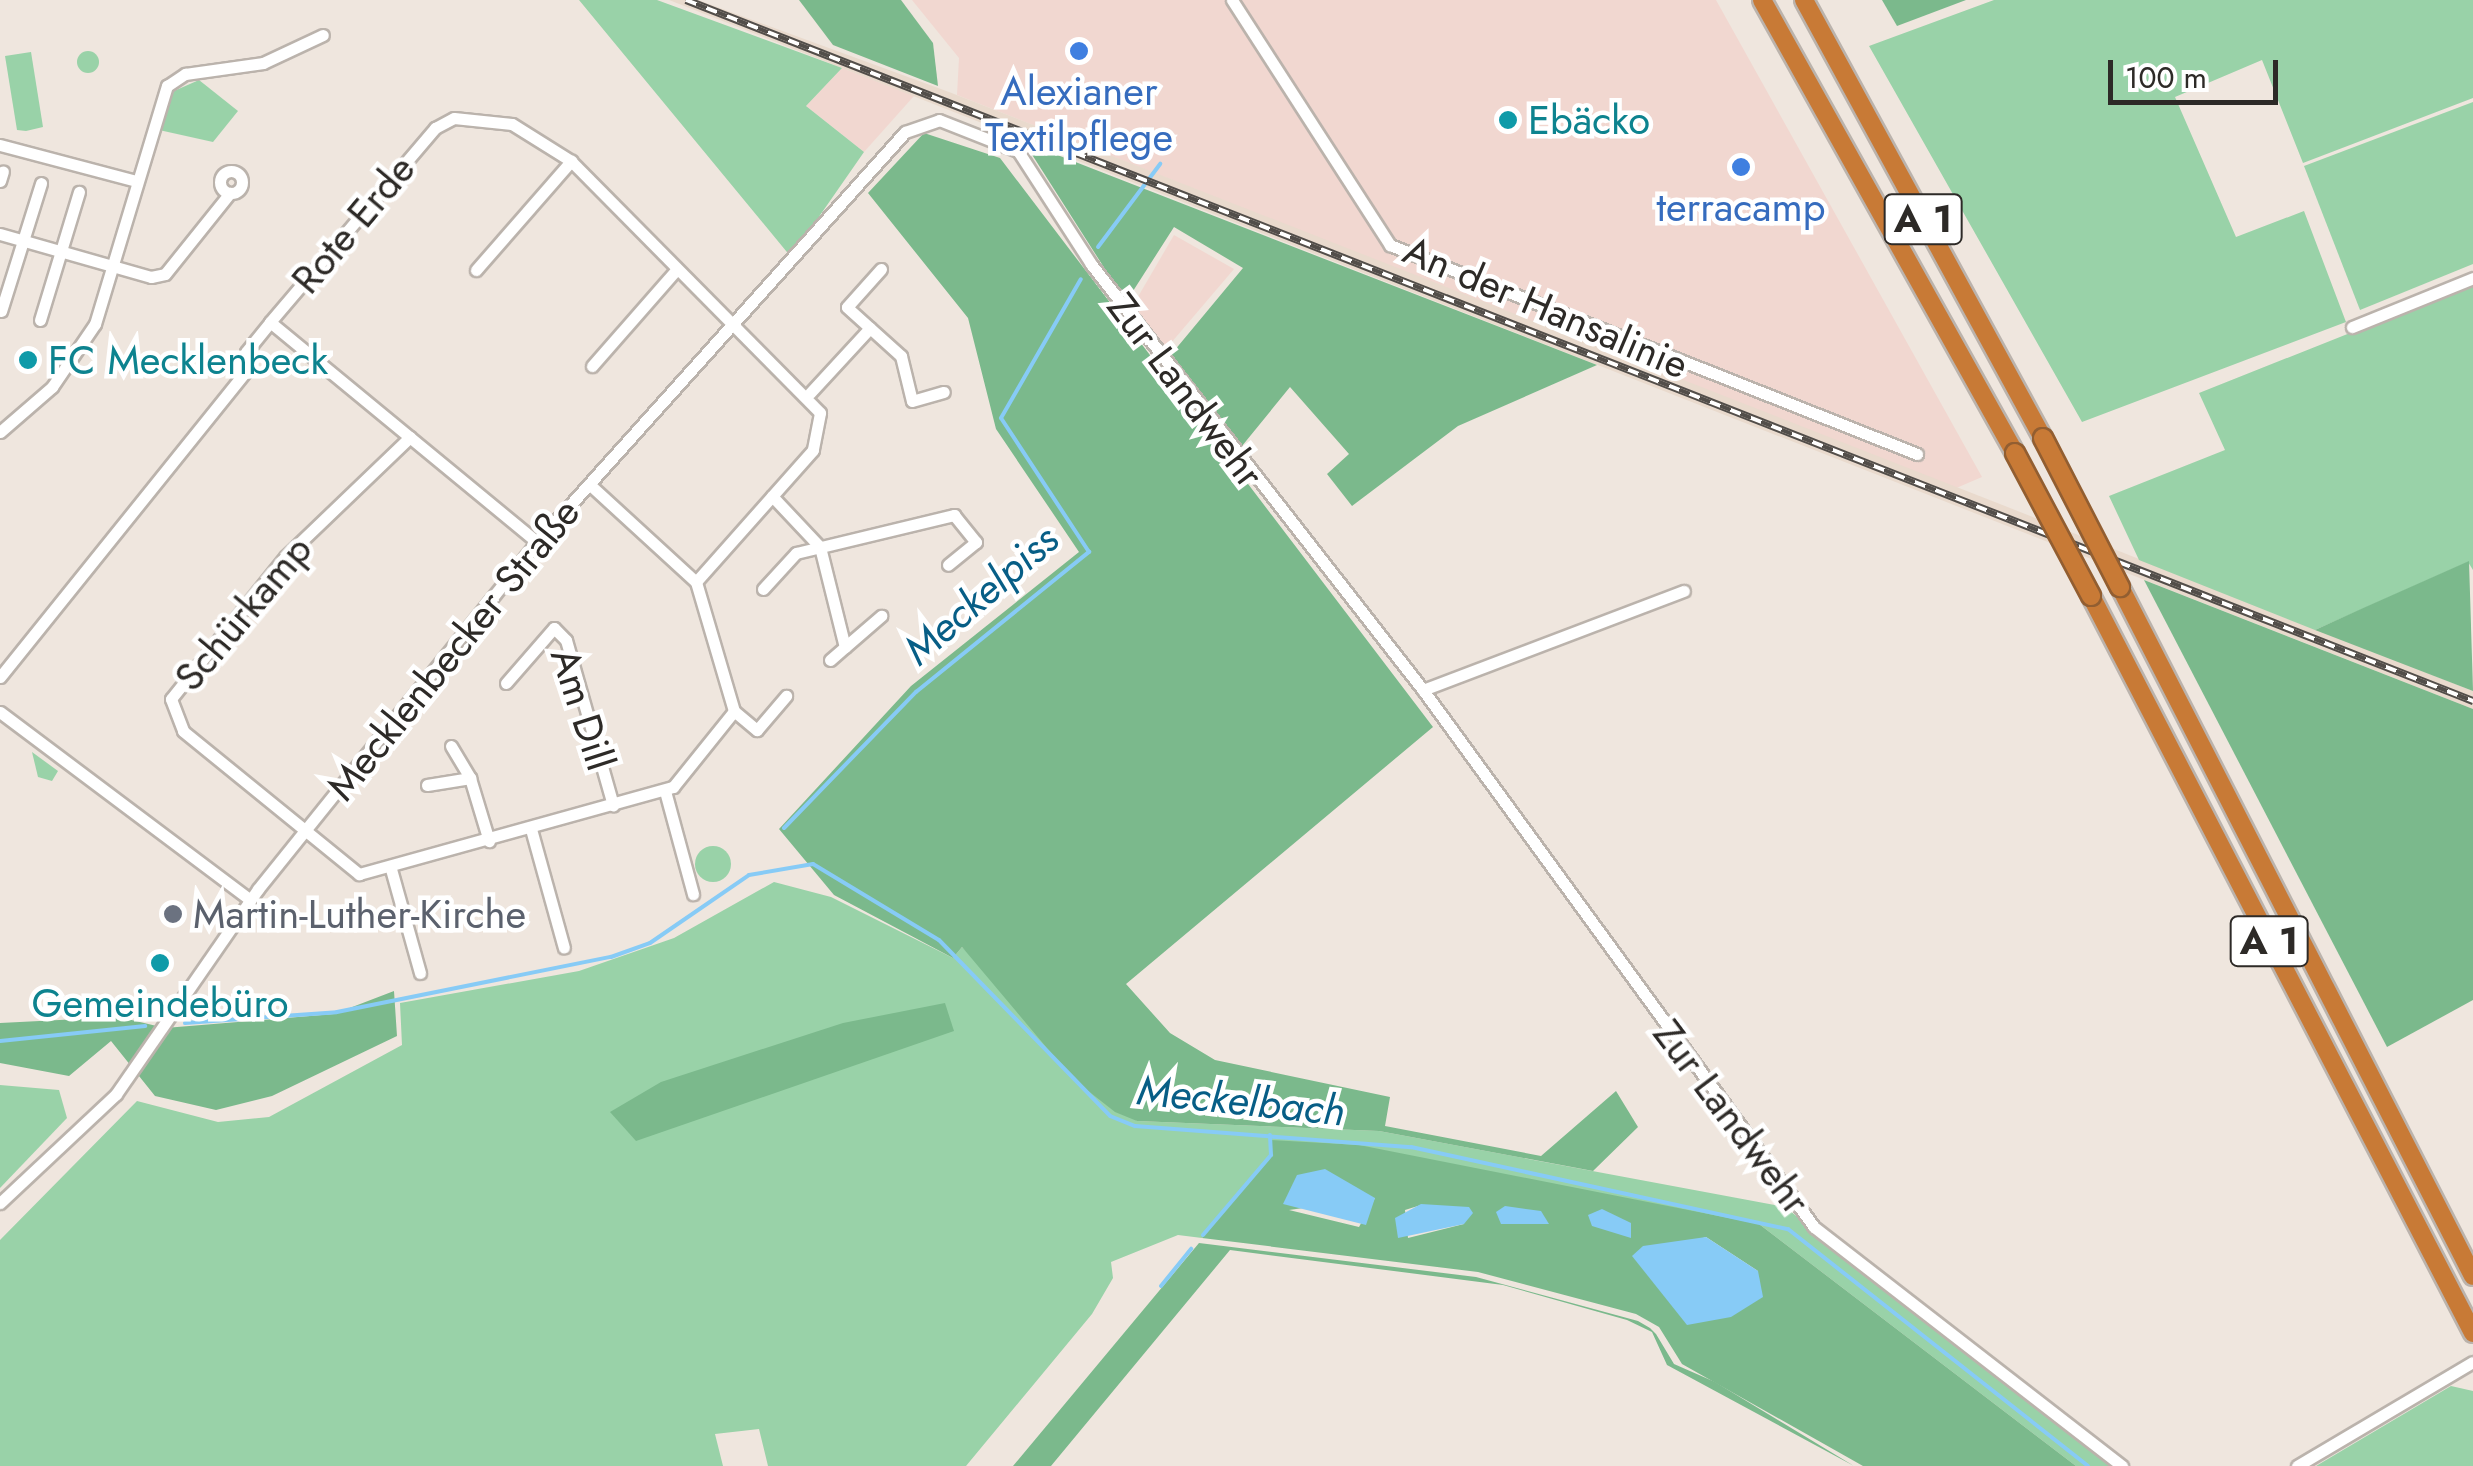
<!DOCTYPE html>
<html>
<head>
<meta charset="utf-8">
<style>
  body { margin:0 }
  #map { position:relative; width:2473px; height:1466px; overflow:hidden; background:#efe6de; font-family:Jost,sans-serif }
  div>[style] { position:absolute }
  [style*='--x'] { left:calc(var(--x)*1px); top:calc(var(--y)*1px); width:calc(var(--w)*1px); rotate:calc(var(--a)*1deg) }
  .industrial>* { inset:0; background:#f1d7d0 }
  .built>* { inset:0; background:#e9dacd }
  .green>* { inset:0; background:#99d2a8 }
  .round { border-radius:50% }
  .forest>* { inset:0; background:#7bb98c }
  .water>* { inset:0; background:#87cbf6 }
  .stream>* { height:4px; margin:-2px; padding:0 2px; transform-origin:2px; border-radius:2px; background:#87cbf6 }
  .roads { filter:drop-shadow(2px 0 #bbb3ac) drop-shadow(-2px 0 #bbb3ac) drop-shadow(0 2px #bbb3ac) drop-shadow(0 -2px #bbb3ac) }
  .minor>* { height:11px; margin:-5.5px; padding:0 5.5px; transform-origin:5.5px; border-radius:5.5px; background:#fff }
  .minor>.ring { margin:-5.5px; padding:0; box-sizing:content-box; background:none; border:11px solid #fff; border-radius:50% }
  .highway>* { height:18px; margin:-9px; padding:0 9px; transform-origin:9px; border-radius:9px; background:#c87a36 }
  .rail>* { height:8px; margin-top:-4px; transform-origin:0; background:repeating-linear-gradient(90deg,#fff 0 11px,#524e4a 0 22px); box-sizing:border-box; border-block:2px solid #524e4a }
  .bridges { filter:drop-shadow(2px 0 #925e31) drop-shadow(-2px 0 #925e31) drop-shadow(0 2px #925e31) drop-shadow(0 -2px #925e31) }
  .highway-bridge>* { height:18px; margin:-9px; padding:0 9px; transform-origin:9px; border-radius:9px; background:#c87a36 }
  .dots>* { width:28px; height:28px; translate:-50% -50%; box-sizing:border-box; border:5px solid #fff; border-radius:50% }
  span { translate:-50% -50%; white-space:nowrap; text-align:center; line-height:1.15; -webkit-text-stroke:9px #fff; paint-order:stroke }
  .shield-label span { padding:2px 8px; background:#fff; border:2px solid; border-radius:8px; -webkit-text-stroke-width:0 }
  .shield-label { font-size:38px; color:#2d2a27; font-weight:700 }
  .shop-label { font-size:40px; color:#366cbe }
  .culture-label { font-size:40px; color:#0d838f }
  .left { translate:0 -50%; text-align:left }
  .street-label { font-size:40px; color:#2d2a27 }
  .worship-label { font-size:40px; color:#5b616d }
  .water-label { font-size:42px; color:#075e86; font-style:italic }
  .scale { position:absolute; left:2108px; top:60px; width:170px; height:45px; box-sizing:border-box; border:5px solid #2d2a27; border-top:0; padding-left:12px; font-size:30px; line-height:35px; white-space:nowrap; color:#2d2a27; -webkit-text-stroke:8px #fff; paint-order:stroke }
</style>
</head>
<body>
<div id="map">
  <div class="industrial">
    <div style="clip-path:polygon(912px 0,1716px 0,1982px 477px,1954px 489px,957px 95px,959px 58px)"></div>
    <div style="clip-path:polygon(842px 68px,914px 96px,864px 152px,806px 106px)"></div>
    <div style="clip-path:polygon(1174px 235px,1234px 269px,1165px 350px,1132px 307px)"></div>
  </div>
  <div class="built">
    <div style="clip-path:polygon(669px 0,698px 0,949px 92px,2005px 506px,2473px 691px,2473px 709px)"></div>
  </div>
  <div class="green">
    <div style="clip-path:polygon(579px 0,657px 0,842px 68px,806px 106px,864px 152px,791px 257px)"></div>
    <div style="clip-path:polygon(1994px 0,2473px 0,2473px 98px,2303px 163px,2262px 60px,2175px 97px,2236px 237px,2304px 211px,2346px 322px,2082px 422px,1869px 46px)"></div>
    <div class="round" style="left:77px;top:51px;width:22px;height:22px"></div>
    <div style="clip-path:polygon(31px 52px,43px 127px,26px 131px,17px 130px,5px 56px)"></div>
    <div style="clip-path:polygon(199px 80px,238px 111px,213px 142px,159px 130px,174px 91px)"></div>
    <div style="clip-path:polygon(2473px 102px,2473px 264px,2360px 310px,2304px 166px)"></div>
    <div style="clip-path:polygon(2473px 284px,2473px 570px,2468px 562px,2315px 630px,2139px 560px,2109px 496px,2225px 450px,2199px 393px)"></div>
    <div style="clip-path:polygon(32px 752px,58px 771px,52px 781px,38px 777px)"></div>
    <div class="round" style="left:695px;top:846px;width:36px;height:36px"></div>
    <div style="clip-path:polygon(774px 882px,831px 897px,953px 958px,962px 947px,1137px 1121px,1379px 1131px,1785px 1207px,2113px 1466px,2076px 1466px,1759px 1224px,1272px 1141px,1272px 1155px,1202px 1238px,1178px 1235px,1111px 1262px,1113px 1278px,1092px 1314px,966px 1466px,768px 1466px,759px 1429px,715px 1434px,723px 1466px,0 1466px,0 1240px,137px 1101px,218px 1122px,269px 1117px,402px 1045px,400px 1003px,579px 971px,674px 938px)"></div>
    <div style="clip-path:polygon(0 1085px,59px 1090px,67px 1118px,0 1188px)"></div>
    <div style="clip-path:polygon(2451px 1386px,2473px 1391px,2473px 1466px,2316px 1466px)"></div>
  </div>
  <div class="forest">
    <div style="clip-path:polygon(799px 0,901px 0,933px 43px,938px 86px,833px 45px)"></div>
    <div style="clip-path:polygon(1882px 0,1966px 0,1897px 26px)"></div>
    <div style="clip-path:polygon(924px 133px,1000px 158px,1433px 727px,1126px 984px,1170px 1033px,1215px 1060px,1390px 1097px,1385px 1126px,1541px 1156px,1616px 1091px,1638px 1127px,1593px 1171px,1379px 1131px,1137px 1121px,1115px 1112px,1073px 1079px,962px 947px,953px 958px,834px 895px,779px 829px,911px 686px,1079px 552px,996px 429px,968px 318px,868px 193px)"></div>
    <div style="clip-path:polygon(1024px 142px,1597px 365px,1458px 426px,1352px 506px,1327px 474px,1349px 454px,1290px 387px,1242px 446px,1169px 357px,1243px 268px,1174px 227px,1126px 302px)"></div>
    <div style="clip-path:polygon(2469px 561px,2473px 691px,2315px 630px,2361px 609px)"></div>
    <div style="clip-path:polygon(2144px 580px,2473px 709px,2473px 1000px,2387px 1047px)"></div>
    <div style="clip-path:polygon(394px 991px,397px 1036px,272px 1096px,216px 1110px,155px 1096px,111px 1041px,69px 1076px,0 1063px,0 1023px,119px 1017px,165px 1028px,334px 1014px)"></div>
    <div style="clip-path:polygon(945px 1003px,954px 1031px,636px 1141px,610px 1112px,661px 1082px,843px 1023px)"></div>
    <div style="clip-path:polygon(evenodd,1271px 1140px,1359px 1145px,1759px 1224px,2076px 1466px,1863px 1466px,1682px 1364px,1659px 1327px,1636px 1314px,1478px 1272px,1202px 1238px,1271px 1155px,1271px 1140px,1375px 1198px,1359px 1227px,1289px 1210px,1375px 1198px,1271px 1140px,1421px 1205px,1445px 1212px,1464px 1224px,1408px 1238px,1405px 1210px,1421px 1205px,1271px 1140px,1706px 1237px,1758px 1271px,1643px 1246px,1669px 1249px,1706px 1237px)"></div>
    <div style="clip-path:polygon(1199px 1243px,1476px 1277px,1638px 1321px,1650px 1328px,1656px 1334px,1674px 1364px,1715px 1382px,1854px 1466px,1667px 1365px,1652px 1332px,1627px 1320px,1503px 1285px,1230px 1250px,1051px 1466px,1013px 1466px)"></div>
  </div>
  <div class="water">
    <div style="clip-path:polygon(1325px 1169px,1375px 1198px,1366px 1225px,1283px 1204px,1297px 1175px)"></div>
    <div style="clip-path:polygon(1421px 1204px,1469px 1207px,1473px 1213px,1464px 1224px,1398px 1238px,1395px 1218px)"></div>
    <div style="clip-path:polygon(1505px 1206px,1541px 1211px,1549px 1224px,1501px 1224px,1496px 1212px)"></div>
    <div style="clip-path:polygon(1602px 1209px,1631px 1223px,1631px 1238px,1592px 1226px,1588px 1215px)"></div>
    <div style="clip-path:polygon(1706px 1237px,1758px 1271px,1763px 1297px,1731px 1317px,1687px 1325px,1632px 1256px,1643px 1246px)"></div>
  </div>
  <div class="stream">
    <div style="--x:1098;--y:247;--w:104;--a:-53.2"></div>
    <div style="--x:784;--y:828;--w:190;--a:-45.9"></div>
    <div style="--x:916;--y:692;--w:223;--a:-39"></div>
    <div style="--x:1089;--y:552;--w:160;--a:-123.3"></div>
    <div style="--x:1001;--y:418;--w:160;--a:-60.1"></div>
    <div style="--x:185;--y:1023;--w:152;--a:-4.1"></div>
    <div style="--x:337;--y:1012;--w:279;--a:-11.4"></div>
    <div style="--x:611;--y:957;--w:41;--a:-19.7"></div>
    <div style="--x:650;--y:943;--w:120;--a:-34.5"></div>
    <div style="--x:749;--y:875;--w:65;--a:-9.8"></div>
    <div style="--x:813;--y:864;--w:147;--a:31.1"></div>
    <div style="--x:939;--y:940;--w:245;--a:45.8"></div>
    <div style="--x:1110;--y:1116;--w:27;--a:22"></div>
    <div style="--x:1135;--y:1126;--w:277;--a:4.4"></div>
    <div style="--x:1411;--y:1147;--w:386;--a:12.3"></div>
    <div style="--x:1788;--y:1229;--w:382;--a:38.3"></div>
    <div style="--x:0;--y:1041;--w:146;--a:-5.9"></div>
    <div style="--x:1203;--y:1235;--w:105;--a:-49.6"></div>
    <div style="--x:1271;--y:1155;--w:20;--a:-93"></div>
    <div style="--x:1161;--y:1286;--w:48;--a:-51"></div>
  </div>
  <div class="roads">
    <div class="minor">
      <div style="--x:1232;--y:0;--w:292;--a:57.2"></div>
      <div style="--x:1390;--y:245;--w:567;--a:21.63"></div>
      <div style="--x:0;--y:145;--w:141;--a:14.8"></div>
      <div class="ring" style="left:220px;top:171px;width:11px;height:11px"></div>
      <div style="--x:0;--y:181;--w:10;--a:-73"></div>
      <div style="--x:0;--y:234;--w:157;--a:15.9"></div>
      <div style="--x:151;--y:277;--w:14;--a:-12"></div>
      <div style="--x:165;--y:274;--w:104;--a:-51.3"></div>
      <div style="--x:476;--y:270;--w:145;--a:-48.9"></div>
      <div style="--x:1;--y:311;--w:134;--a:-72.6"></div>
      <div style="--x:40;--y:320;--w:134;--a:-73.1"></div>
      <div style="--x:270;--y:322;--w:346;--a:39.5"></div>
      <div style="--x:2352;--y:327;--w:131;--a:-22"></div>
      <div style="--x:870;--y:328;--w:42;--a:42.1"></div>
      <div style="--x:901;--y:356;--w:46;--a:76.3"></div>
      <div style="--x:912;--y:401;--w:33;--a:-16"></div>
      <div style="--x:592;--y:366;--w:129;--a:-48.8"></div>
      <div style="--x:810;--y:393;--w:88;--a:-47.3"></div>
      <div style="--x:870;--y:328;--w:31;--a:-138"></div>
      <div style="--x:847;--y:307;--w:51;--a:-48.2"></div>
      <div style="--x:0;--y:432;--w:69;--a:-40.9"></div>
      <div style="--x:52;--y:387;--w:76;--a:-55.7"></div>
      <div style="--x:95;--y:324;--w:249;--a:-73.2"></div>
      <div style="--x:167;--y:86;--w:22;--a:-34"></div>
      <div style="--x:185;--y:74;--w:79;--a:-8"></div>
      <div style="--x:263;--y:63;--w:66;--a:-25"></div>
      <div style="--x:410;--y:437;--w:173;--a:136.2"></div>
      <div style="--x:285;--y:557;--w:182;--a:128.8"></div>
      <div style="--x:171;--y:699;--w:34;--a:69"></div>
      <div style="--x:183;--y:731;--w:227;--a:39.1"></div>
      <div style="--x:359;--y:874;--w:326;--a:-15.5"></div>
      <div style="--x:673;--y:787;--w:97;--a:-51.2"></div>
      <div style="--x:734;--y:711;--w:134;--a:-106.4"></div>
      <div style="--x:772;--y:496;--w:70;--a:46.7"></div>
      <div style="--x:820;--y:547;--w:103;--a:76"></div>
      <div style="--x:845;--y:647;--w:48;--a:-40.7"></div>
      <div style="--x:763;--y:589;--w:49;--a:-47.5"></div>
      <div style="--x:796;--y:553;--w:163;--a:-13.5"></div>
      <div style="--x:954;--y:515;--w:35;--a:51"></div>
      <div style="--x:976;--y:542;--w:36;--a:141"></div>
      <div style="--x:830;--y:660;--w:20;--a:-41"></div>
      <div style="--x:0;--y:677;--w:391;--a:-51.2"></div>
      <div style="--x:245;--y:372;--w:20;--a:-87"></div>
      <div style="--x:246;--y:352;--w:38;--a:-51"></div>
      <div style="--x:270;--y:322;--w:255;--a:-49.6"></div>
      <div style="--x:435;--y:128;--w:21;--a:-28"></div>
      <div style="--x:454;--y:118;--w:58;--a:5.9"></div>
      <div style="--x:512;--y:124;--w:70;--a:32.1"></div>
      <div style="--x:571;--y:161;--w:354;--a:45.3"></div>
      <div style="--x:820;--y:413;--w:38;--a:101"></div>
      <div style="--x:813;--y:450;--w:176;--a:131.6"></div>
      <div style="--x:696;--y:582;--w:145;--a:-137.5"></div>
      <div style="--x:506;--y:683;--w:73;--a:-48.9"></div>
      <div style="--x:554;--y:628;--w:17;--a:45"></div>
      <div style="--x:566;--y:640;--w:172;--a:74.1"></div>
      <div style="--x:1423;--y:690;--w:279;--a:-20.8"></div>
      <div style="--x:734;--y:711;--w:30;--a:40"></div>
      <div style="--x:757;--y:730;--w:45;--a:-49.5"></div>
      <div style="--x:0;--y:712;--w:313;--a:36.9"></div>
      <div style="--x:451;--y:746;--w:37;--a:59"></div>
      <div style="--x:427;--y:785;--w:44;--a:-9.2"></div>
      <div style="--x:470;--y:778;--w:66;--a:73.2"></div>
      <div style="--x:665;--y:791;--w:107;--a:74.8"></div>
      <div style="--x:531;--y:829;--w:123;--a:74.5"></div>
      <div style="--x:391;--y:869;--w:108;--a:74.4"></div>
      <div style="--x:0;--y:1203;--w:159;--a:-43.2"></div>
      <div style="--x:116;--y:1094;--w:249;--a:-55.3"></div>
      <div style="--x:258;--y:889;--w:445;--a:-51.2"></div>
      <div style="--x:537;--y:542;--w:551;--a:-48.09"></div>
      <div style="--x:905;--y:132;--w:36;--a:-19"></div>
      <div style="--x:939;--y:120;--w:85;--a:21.4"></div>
      <div style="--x:1018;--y:151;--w:135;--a:57.1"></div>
      <div style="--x:1091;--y:264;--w:540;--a:52.07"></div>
      <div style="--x:1423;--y:690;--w:664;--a:53.94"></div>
      <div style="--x:1814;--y:1227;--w:390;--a:37.8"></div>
      <div style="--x:2297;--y:1466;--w:204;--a:-30.6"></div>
    </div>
    <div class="highway">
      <div style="--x:1762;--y:0;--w:519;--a:60.82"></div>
      <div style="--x:1804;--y:0;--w:499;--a:61.4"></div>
      <div style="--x:2120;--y:587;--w:774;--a:62.87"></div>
      <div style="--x:2091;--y:596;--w:830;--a:62.6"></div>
    </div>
  </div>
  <div class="rail">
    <div style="--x:686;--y:0;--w:1920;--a:21.42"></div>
  </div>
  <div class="bridges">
    <div class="highway-bridge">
      <div style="--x:2043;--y:438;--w:168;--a:62.7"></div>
      <div style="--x:2015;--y:453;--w:162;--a:62"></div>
    </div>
  </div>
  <div class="dots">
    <div style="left:1079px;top:51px;background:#3f7fe0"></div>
    <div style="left:1508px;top:120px;background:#0f9aa8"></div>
    <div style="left:1741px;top:167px;background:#3f7fe0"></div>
    <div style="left:28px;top:360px;background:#0f9aa8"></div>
    <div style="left:173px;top:914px;background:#6b7280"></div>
    <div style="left:160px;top:963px;background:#0f9aa8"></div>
  </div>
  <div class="shield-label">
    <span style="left:1923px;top:219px">A 1</span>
    <span style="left:2269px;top:941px">A 1</span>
  </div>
  <div class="shop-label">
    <span style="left:1079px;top:114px">Alexianer<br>Textilpflege</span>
    <span style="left:1741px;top:207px">terracamp</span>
  </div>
  <div class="culture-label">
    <span class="left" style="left:1528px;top:120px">Ebäcko</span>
    <span class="left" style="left:48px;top:360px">FC Mecklenbeck</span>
    <span style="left:160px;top:1003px">Gemeindebüro</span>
  </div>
  <div class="street-label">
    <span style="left:353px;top:224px;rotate:-50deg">Rote Erde</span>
    <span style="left:1546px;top:307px;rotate:23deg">An der Hansalinie</span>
    <span style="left:1186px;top:390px;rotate:53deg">Zur Landwehr</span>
    <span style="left:243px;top:613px;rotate:-50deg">Schürkamp</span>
    <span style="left:453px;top:649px;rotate:-51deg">Mecklenbecker Straße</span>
    <span style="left:583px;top:709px;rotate:72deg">Am Dill</span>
    <span style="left:1732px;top:1117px;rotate:53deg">Zur Landwehr</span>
  </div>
  <div class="worship-label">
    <span class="left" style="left:193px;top:914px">Martin-Luther-Kirche</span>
  </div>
  <div class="water-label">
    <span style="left:981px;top:595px;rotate:-41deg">Meckelpiss</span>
    <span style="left:1241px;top:1101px;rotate:6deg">Meckelbach</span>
  </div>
  <div class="scale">100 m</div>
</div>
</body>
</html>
